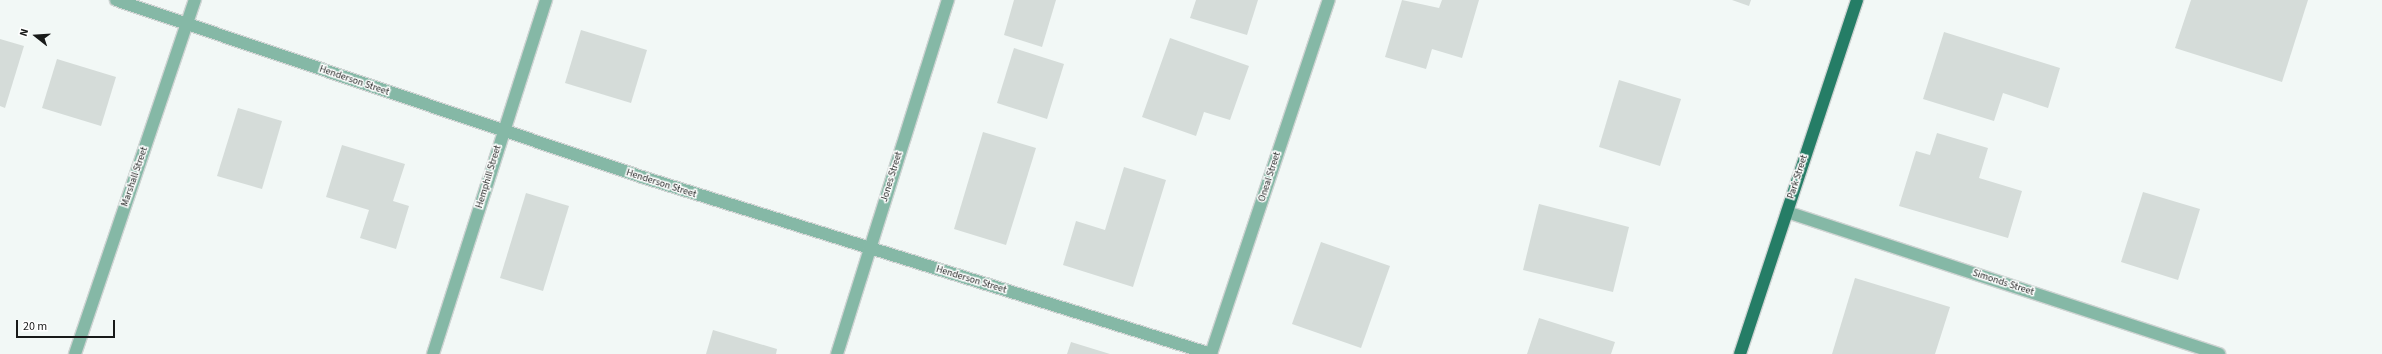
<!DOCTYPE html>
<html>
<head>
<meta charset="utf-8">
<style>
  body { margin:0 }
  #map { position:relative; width:2382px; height:354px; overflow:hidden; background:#f2f8f6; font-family:"Source Sans 3",sans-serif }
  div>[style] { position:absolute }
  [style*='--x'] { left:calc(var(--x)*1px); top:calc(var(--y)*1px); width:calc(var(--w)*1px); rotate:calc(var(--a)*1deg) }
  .building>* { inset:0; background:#d5dcd9 }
  .roads { filter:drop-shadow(1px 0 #cfd4d3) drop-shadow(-1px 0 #cfd4d3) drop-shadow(0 1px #cfd4d3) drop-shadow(0 -1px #cfd4d3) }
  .minor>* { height:12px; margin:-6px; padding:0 6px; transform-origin:6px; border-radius:6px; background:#85b8a6 }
  .major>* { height:12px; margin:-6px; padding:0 6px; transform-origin:6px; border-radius:6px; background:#257d66 }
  span { translate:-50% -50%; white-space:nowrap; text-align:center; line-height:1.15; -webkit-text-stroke:3px #fff; paint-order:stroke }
  .street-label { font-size:10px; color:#181a19 }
  .north { position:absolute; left:16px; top:16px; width:40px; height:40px; -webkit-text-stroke:3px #fff; paint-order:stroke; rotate:287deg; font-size:11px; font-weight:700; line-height:16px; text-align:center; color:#181a19 }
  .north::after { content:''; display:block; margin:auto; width:14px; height:18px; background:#181a19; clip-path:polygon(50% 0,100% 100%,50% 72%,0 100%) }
  .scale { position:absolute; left:16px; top:320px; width:99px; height:18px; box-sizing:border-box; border:2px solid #181a19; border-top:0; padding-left:5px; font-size:12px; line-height:14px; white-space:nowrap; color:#181a19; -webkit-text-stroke:3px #fff; paint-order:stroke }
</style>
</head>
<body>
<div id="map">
  <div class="building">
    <div style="clip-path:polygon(1014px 0,1056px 0,1042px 47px,1004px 35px)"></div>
    <div style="clip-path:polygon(1196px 0,1258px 0,1247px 35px,1190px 18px)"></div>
    <div style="clip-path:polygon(1402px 0,1439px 8px,1442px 0,1479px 0,1462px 58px,1432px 49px,1426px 69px,1385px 57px)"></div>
    <div style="clip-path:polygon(1732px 0,1751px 0,1749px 6px)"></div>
    <div style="clip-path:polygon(2191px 0,2308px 0,2282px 82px,2175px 48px)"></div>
    <div style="clip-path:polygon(581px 30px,647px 50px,631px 103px,565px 83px)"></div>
    <div style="clip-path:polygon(1944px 32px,2060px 68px,2048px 108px,2003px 93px,1994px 121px,1923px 99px)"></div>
    <div style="clip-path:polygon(1170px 38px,1249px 66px,1230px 120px,1204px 112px,1196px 136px,1142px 117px)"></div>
    <div style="clip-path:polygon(0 39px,24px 46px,5px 108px,0 106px)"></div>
    <div style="clip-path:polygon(1014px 48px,1064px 64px,1047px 119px,997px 103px)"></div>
    <div style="clip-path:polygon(57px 59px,116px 77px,101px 126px,42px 108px)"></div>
    <div style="clip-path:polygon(1619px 80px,1681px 99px,1660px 166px,1599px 147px)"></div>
    <div style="clip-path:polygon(238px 108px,282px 121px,262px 189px,217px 176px)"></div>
    <div style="clip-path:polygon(983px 132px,1036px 148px,1006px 245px,954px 229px)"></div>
    <div style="clip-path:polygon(1937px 133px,1988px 148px,1979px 178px,2022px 191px,2008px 238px,1899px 206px,1916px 151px,1930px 155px)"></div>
    <div style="clip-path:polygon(342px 145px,405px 164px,393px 201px,409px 206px,396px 249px,360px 238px,369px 210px,326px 197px)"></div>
    <div style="clip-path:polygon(1124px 167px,1166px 180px,1133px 287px,1063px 265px,1076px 221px,1105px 230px)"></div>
    <div style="clip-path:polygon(2143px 192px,2200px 209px,2178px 280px,2121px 262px)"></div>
    <div style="clip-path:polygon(526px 193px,569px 206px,543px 291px,500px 278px)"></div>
    <div style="clip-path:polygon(1539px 204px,1629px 227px,1613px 292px,1523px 270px)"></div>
    <div style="clip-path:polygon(1321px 242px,1390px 266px,1361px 348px,1292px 324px)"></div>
    <div style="clip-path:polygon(1855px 278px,1950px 307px,1935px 354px,1832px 354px)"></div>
    <div style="clip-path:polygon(1539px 318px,1615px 342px,1611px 354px,1527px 354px)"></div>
    <div style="clip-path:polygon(713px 330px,777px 349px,776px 354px,706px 354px)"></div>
    <div style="clip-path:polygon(1071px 342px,1110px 354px,1067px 354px)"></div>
  </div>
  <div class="roads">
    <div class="minor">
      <div style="--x:116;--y:0;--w:555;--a:18.6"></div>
      <div style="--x:642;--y:177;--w:596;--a:17.28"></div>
      <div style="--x:1787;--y:212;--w:455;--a:18.2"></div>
      <div style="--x:75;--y:354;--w:374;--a:-71.3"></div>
      <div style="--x:433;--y:354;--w:372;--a:-72.3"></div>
      <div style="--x:837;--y:354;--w:371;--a:-72.6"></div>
      <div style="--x:1211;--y:354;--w:373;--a:-71.6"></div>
    </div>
    <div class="major">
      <div style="--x:1740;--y:354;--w:373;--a:-71.7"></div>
    </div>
  </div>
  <div class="street-label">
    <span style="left:354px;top:81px;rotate:19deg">Henderson Street</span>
    <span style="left:135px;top:177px;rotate:-71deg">Marshall Street</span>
    <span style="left:489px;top:177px;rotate:-73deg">Hemphill Street</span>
    <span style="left:892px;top:177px;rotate:-73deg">Jones Street</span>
    <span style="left:1270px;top:177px;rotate:-72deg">Oneal Street</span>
    <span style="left:1798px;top:177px;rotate:-72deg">Park Street</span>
    <span style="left:661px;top:184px;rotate:18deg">Henderson Street</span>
    <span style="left:971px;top:280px;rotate:17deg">Henderson Street</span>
    <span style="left:2003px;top:283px;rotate:18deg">Simonds Street</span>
  </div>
  <div class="north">N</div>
  <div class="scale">20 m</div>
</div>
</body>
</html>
